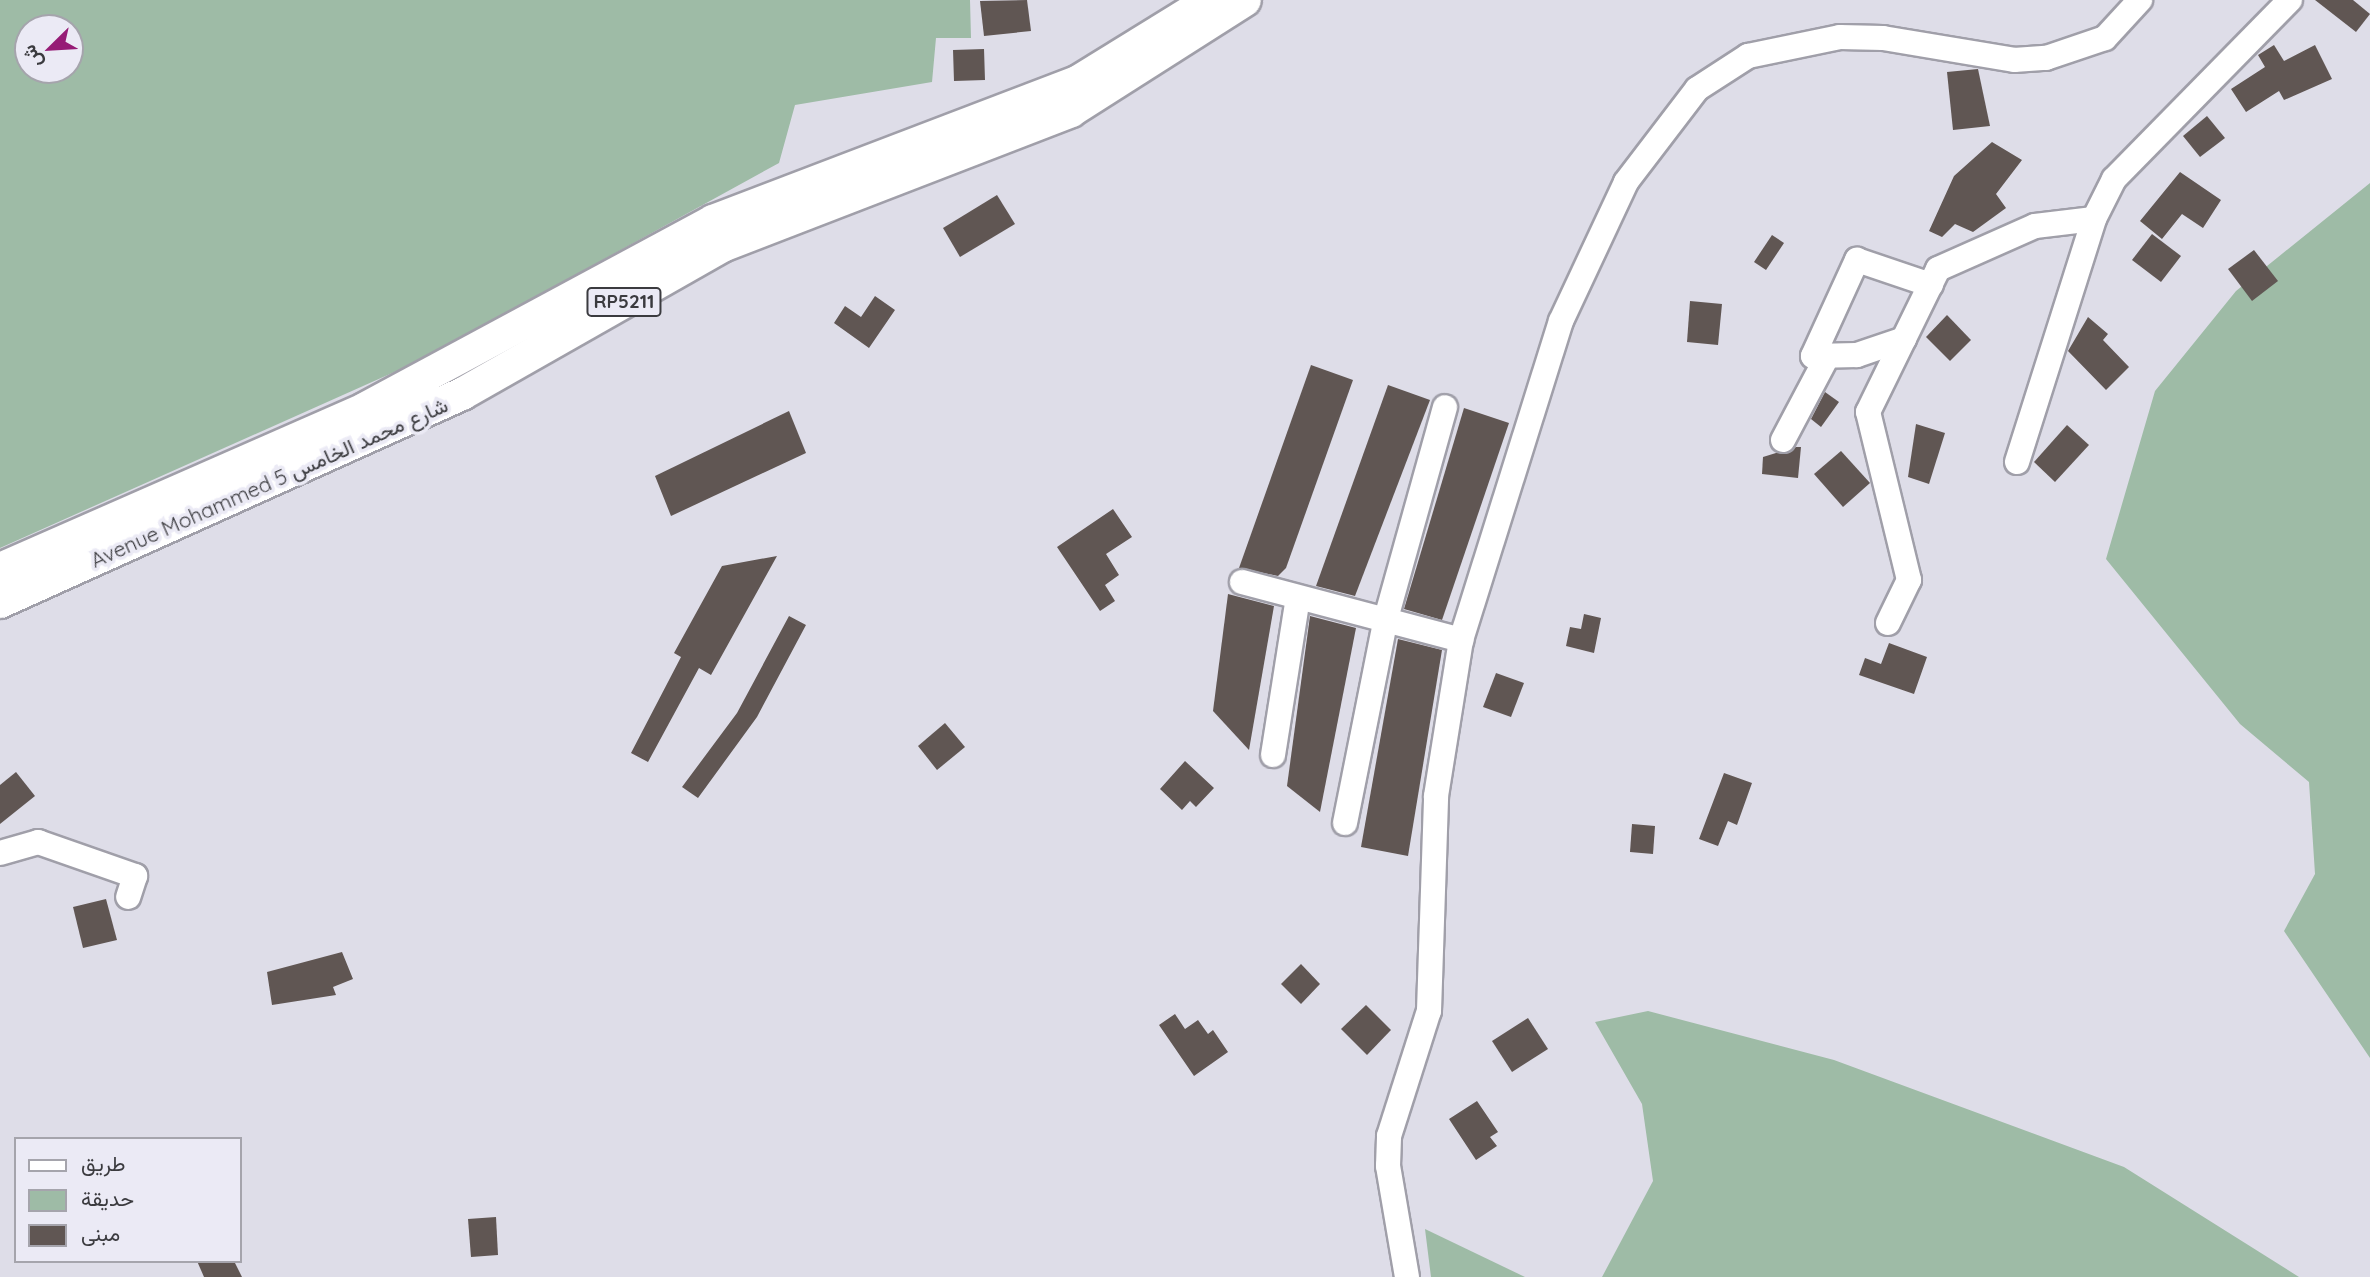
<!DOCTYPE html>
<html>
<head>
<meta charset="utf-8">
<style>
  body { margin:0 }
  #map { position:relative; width:2370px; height:1277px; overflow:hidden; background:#dedde8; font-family:Quicksand,Vazirmatn,sans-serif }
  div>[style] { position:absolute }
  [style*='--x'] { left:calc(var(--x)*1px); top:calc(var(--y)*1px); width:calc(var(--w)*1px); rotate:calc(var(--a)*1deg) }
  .green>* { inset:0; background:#9ebba6 }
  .building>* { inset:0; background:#605653 }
  .roads { filter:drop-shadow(2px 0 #a09fa9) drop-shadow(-2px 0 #a09fa9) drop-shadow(0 2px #a09fa9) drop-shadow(0 -2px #a09fa9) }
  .minor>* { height:24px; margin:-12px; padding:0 12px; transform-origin:12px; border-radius:12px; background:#fff }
  .major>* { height:32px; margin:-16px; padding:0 16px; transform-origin:16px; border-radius:16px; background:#fff }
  span { translate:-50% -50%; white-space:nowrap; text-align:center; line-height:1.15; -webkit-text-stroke:7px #ebeaf5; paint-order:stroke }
  .shield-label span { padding:2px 5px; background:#ebeaf5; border:2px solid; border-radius:5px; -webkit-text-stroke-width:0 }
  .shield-label { font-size:19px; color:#3b3b3f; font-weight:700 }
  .street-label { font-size:21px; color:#3b3b3f }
  .legend { position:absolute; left:14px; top:1137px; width:228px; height:126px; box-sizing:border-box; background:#ebeaf5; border:2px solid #a5a4ac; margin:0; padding:9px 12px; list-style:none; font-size:21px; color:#3b3b3f }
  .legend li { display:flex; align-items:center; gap:14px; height:35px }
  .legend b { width:35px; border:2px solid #a5a4ac }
  .north { position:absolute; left:14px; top:14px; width:70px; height:70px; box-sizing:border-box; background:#ebeaf5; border:2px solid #a5a4ac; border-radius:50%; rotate:246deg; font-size:19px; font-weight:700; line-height:28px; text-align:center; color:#3b3b3f }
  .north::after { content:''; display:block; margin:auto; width:24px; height:32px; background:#961c76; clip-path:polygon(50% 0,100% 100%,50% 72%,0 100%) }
</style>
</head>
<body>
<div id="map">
  <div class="green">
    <div style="clip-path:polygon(evenodd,0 0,970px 0,971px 38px,936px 38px,932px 82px,795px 105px,779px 163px,419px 361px,0 548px,0 0,70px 28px,70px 70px,28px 70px,28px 28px,70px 28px)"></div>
    <div style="clip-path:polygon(2370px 183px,2370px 1058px,2284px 931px,2315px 874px,2309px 782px,2240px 724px,2106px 559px,2155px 391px,2236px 291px)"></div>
    <div style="clip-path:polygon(1648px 1011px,1834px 1060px,2124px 1167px,2299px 1277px,1602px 1277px,1653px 1181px,1642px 1104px,1595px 1022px)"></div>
    <div style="clip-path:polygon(1425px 1229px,1525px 1277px,1431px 1277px)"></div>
  </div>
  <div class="building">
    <div style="clip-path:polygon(1027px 0,1031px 31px,984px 36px,980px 1px)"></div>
    <div style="clip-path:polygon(2315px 0,2353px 0,2370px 14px,2356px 32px)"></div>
    <div style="clip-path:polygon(2274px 45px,2284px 61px,2315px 45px,2332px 79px,2284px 100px,2279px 91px,2246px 112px,2231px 89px,2265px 67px,2258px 55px)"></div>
    <div style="clip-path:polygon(984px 49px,985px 80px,954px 81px,953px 50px)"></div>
    <div style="clip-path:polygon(1978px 69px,1990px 126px,1953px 130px,1947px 72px)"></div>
    <div style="clip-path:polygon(2207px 116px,2225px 138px,2200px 157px,2183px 136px)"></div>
    <div style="clip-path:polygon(1992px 142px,2022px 160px,1996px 194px,2006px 208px,1973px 232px,1955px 224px,1942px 237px,1929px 231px,1954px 176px)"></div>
    <div style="clip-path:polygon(2180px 172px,2221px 200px,2203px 228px,2182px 214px,2162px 239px,2140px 221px)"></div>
    <div style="clip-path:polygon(997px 195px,1015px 224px,960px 257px,943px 228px)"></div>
    <div style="clip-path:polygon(2152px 234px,2181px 256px,2161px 282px,2132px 260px)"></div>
    <div style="clip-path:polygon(1772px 235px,1784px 243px,1766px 270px,1754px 262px)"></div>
    <div style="clip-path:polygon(2254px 250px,2278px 281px,2252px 301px,2228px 269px)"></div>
    <div style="clip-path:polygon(875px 296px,895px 310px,869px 348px,834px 323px,845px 306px,861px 317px)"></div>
    <div style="clip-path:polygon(1690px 301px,1722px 304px,1718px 345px,1687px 342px)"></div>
    <div style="clip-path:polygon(1947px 315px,1971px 340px,1950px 361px,1926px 337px)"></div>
    <div style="clip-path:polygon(2088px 317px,2108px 334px,2103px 340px,2129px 367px,2106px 390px,2068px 351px)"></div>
    <div style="clip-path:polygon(1311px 365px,1353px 380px,1286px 568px,1278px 576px,1239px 568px)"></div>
    <div style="clip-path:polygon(1388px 385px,1430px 400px,1355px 596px,1316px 586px)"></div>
    <div style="clip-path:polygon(1825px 392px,1839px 402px,1821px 427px,1811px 419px)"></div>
    <div style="clip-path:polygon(1464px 408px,1509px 423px,1442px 620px,1404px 609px)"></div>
    <div style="clip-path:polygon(789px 411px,806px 453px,671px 516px,655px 476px)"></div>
    <div style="clip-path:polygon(1916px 424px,1945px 433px,1929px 484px,1908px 477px)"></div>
    <div style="clip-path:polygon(2067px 425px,2089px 445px,2055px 482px,2034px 462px)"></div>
    <div style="clip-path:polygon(1796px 447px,1801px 447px,1798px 478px,1762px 474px,1763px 457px)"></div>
    <div style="clip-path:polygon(1841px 451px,1870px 483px,1843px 507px,1814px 474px)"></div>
    <div style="clip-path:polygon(1113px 509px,1132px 537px,1106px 554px,1119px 575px,1105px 585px,1115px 601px,1100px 611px,1057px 547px)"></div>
    <div style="clip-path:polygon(777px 556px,711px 675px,699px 668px,648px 762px,631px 753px,681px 657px,674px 653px,722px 566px)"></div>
    <div style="clip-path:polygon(1228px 594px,1274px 606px,1249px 750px,1213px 711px)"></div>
    <div style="clip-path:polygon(1584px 614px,1601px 618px,1594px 653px,1566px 646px,1570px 627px,1581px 629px)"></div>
    <div style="clip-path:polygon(789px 616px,806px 625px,757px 717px,698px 798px,682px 787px,737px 713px)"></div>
    <div style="clip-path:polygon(1310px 616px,1356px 628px,1320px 812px,1287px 786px)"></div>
    <div style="clip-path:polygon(1398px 639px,1442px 650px,1408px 856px,1361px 847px)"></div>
    <div style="clip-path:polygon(1889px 643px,1927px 657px,1914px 694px,1859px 675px,1865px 658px,1881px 664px)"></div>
    <div style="clip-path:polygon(1496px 673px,1524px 683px,1511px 717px,1483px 707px)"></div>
    <div style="clip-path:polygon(945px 723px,965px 747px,937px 770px,918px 746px)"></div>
    <div style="clip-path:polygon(1185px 761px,1214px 788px,1196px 807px,1190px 801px,1182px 810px,1160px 789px)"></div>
    <div style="clip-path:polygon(16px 772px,35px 796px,0 824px,0 785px)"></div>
    <div style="clip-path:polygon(1724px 773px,1752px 783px,1737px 825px,1728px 821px,1718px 846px,1699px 839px)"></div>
    <div style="clip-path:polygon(1632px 824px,1655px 826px,1653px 854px,1630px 852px)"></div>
    <div style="clip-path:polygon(106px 899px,117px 940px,83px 948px,73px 907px)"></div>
    <div style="clip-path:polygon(342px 952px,353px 979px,333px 987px,336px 995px,272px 1005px,267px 972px)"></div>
    <div style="clip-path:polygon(1301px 964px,1320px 984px,1301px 1004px,1281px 984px)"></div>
    <div style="clip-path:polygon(1366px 1005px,1391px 1030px,1367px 1055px,1341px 1029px)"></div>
    <div style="clip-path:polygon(1175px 1014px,1185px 1029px,1198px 1020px,1208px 1034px,1213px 1030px,1228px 1052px,1194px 1076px,1159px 1025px)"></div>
    <div style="clip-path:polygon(1528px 1018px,1548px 1049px,1512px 1072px,1492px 1041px)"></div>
    <div style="clip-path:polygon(1477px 1101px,1498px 1132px,1490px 1137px,1497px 1146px,1476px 1160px,1449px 1119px)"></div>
    <div style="clip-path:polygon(496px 1217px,498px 1255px,471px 1257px,468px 1219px)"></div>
    <div style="clip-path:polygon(197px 1261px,234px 1261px,242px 1277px,204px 1277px)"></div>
  </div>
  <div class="roads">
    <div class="minor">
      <div style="--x:1904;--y:339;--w:50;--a:161.2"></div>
      <div style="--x:1857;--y:355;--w:44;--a:178.7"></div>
      <div style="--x:1813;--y:356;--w:106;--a:-65.4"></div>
      <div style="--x:1857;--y:260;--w:78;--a:18.7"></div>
      <div style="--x:1783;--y:440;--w:96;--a:-62.1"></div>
      <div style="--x:2017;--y:462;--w:255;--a:-72.4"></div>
      <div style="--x:2094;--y:219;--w:45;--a:-63.4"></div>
      <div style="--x:2114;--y:179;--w:251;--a:-45.5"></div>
      <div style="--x:1242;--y:582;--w:227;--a:14.8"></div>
      <div style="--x:1888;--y:623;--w:48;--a:-64"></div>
      <div style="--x:1909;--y:580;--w:173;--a:-103.7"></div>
      <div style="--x:1868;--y:412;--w:159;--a:-63.9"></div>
      <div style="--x:1938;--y:269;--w:106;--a:-23.9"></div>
      <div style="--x:2035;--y:226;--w:59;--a:-6.8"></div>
      <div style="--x:1273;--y:755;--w:159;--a:-81"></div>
      <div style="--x:1345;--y:823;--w:205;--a:-78.7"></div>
      <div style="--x:1385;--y:622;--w:223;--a:-74.4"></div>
      <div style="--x:0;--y:853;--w:40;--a:-16"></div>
      <div style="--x:38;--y:842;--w:103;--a:19.3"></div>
      <div style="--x:135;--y:876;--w:22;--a:108"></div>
      <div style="--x:1407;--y:1277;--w:113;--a:-99.7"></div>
      <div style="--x:1388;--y:1166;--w:30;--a:-88"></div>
      <div style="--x:1389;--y:1136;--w:131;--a:-72.3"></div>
      <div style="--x:1429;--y:1011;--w:215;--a:-88.1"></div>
      <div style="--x:1436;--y:796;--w:158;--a:-80.9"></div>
      <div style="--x:1461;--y:640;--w:334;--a:-72.6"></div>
      <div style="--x:1561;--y:321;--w:153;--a:-64.9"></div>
      <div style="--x:1626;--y:182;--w:117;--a:-52.6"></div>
      <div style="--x:1697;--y:89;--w:61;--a:-32.9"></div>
      <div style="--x:1748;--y:56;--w:94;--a:-11.7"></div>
      <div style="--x:1840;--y:37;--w:43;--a:1.3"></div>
      <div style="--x:1883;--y:38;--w:133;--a:9.5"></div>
      <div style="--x:2014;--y:60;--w:32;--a:-4"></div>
      <div style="--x:2046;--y:58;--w:62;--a:-18.7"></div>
      <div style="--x:2105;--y:38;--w:52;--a:-47.4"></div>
    </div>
    <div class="major">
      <div style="--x:0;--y:569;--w:400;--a:-23.7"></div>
      <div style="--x:366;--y:408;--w:394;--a:-28.3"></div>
      <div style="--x:713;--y:221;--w:392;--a:-20.9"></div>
      <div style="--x:1079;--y:81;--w:154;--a:-31.7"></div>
      <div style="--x:0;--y:602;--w:507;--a:-24.24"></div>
      <div style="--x:462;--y:394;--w:299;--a:-29.6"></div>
      <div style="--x:722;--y:246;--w:374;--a:-21.1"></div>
      <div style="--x:1071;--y:111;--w:206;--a:-32.5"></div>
    </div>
  </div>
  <div class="shield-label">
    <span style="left:624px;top:302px">RP5211</span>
  </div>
  <div class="street-label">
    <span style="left:269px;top:482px;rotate:-24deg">Avenue Mohammed 5 شارع محمد الخامس</span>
  </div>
  <ul class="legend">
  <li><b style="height:9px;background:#fff"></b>طريق</li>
  <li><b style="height:19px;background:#9ebba6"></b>حديقة</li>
  <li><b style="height:19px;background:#605653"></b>مبنى</li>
  </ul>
  <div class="north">ش</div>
</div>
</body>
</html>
